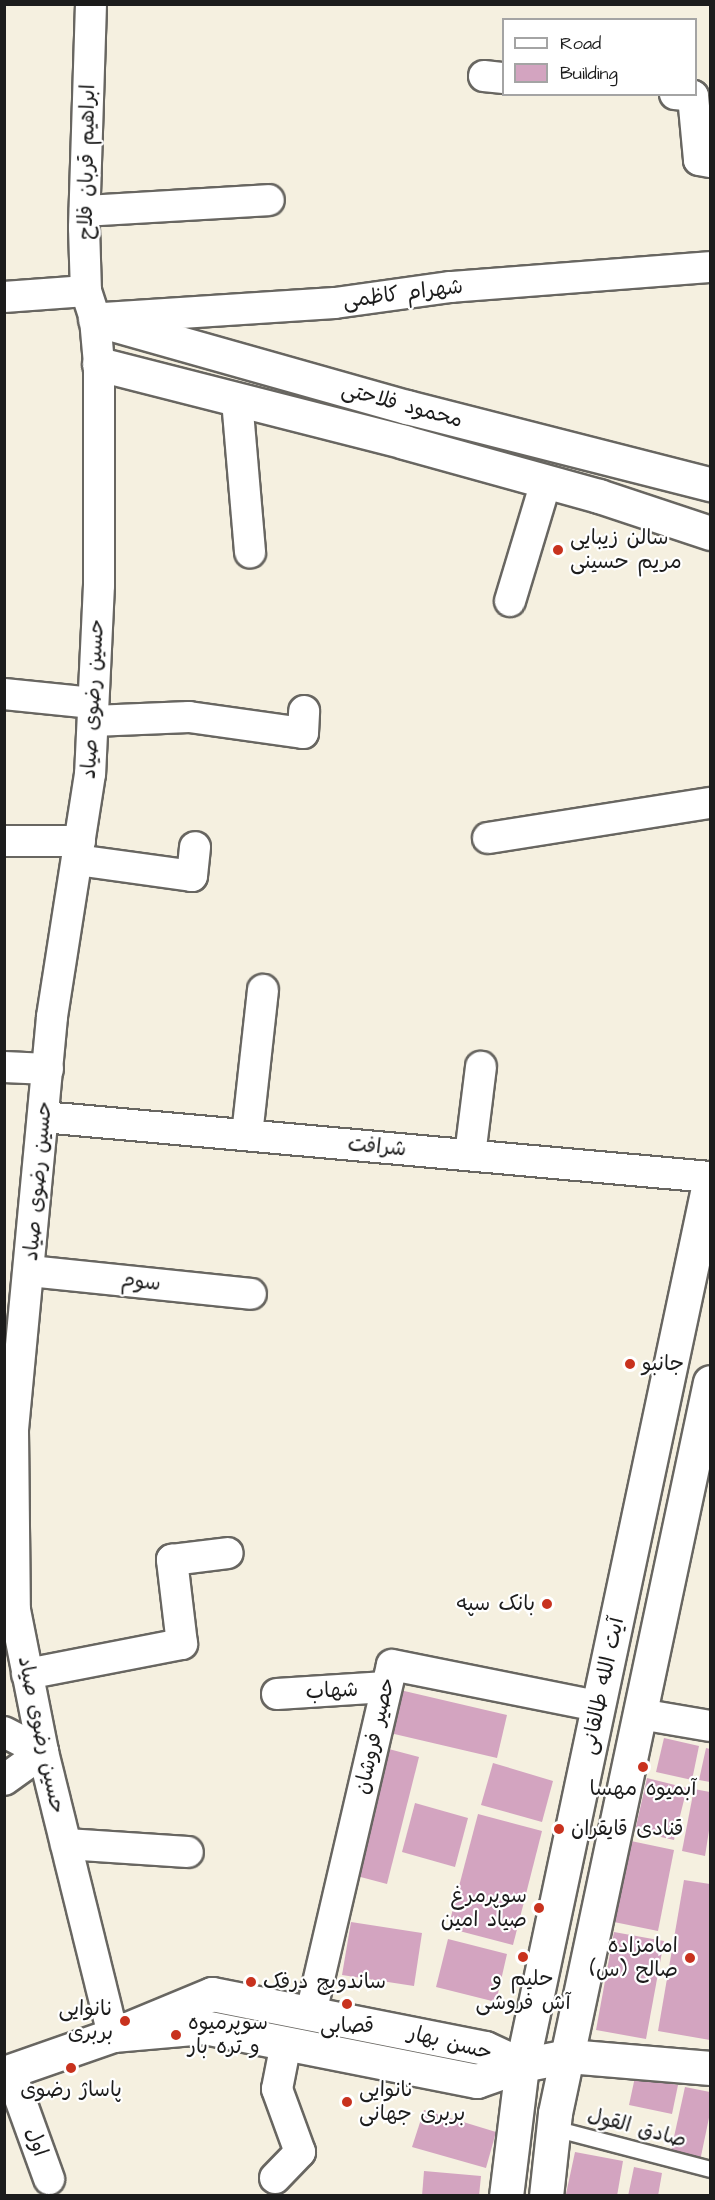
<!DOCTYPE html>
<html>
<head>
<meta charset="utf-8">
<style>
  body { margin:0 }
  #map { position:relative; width:715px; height:2200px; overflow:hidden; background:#f5f0e0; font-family:"Architects Daughter","Playpen Sans Arabic",sans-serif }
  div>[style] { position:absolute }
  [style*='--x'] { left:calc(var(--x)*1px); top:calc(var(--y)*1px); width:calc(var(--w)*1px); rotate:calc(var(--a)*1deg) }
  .building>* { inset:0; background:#d3a4c0 }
  .roads { filter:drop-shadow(2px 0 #686661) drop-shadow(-2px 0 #686661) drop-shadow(0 2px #686661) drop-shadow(0 -2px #686661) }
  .lane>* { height:15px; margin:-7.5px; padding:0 7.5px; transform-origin:7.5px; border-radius:7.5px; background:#fff }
  .street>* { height:30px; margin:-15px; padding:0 15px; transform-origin:15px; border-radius:15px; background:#fff }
  .secondary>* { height:33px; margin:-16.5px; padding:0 16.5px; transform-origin:16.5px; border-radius:16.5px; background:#fff }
  .primary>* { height:33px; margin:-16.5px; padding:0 16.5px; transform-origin:16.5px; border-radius:16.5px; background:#fff }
  .dots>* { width:16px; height:16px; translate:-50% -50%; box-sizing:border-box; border:3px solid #fff; border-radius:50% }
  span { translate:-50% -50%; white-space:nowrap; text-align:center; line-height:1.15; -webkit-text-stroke:4.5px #fff; paint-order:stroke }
  .street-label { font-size:21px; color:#1c1c1c }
  .poi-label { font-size:21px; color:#1c1c1c }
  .left { translate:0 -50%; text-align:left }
  .right { translate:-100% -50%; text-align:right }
  .frame { position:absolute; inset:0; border:6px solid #1c1c1c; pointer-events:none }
  .legend { position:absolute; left:502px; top:18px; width:195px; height:78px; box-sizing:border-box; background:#fff; border:2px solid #a4a4a4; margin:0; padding:8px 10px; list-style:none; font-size:18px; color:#1c1c1c }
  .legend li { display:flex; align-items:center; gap:12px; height:30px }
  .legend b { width:30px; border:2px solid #a4a4a4 }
</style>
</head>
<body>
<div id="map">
  <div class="building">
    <div style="clip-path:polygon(400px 1690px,507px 1715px,497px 1758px,390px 1733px)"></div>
    <div style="clip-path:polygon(664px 1738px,699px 1746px,692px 1780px,656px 1772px)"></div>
    <div style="clip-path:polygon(385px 1748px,419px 1757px,387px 1884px,353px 1875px)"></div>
    <div style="clip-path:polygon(706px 1748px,710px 1749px,710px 1782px,699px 1780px)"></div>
    <div style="clip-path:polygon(493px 1763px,553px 1781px,542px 1822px,481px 1805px)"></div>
    <div style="clip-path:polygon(647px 1778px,687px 1788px,674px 1840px,635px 1831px)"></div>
    <div style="clip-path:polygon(694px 1789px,710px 1792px,710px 1824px,705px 1856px,682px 1851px)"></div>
    <div style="clip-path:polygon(415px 1803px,468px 1818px,455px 1867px,402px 1852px)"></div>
    <div style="clip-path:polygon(478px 1814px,542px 1831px,513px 1945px,448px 1928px)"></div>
    <div style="clip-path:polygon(631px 1841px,674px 1850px,658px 1931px,614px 1922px)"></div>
    <div style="clip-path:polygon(684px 1880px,710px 1884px,710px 2040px,658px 2031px)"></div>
    <div style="clip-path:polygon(351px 1922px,422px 1933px,414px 1986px,342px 1975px)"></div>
    <div style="clip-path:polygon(614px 1932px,664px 1941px,646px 2039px,596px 2030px)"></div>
    <div style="clip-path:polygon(448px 1939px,507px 1954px,496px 2002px,436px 1987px)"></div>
    <div style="clip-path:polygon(635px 2077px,678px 2085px,672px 2114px,629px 2105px)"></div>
    <div style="clip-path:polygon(685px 2087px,710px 2092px,710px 2113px,700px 2161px,670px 2155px)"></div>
    <div style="clip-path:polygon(424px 2110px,496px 2132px,486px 2168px,412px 2147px)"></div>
    <div style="clip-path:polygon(575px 2152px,623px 2161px,617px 2196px,566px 2194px)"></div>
    <div style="clip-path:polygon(634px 2167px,662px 2173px,658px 2196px,628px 2196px)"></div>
    <div style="clip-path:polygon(424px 2171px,481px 2176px,479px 2196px,422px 2196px)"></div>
  </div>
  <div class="roads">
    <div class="lane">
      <div style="--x:553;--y:2128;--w:162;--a:14.6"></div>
    </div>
    <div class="street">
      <div style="--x:91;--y:4;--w:224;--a:91.8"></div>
      <div style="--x:84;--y:228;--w:63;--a:88.2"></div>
      <div style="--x:86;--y:291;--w:29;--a:72"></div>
      <div style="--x:95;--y:319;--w:45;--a:84.9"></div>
      <div style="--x:99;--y:364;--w:221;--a:90"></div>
      <div style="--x:99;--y:585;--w:189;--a:92.7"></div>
      <div style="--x:90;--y:774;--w:246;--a:98.9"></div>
      <div style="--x:52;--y:1017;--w:416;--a:95.4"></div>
      <div style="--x:13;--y:1431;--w:179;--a:89.4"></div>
      <div style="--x:15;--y:1610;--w:145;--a:78.8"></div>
      <div style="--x:43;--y:1752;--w:292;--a:76.1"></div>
      <div style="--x:484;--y:76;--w:20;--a:6"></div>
      <div style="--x:675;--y:94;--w:18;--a:6"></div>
      <div style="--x:693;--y:96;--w:64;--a:84.6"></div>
      <div style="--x:699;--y:160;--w:11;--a:10"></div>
      <div style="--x:85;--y:211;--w:184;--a:-3.4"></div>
      <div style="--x:4;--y:297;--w:82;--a:-4.2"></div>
      <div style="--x:104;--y:318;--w:231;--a:-3.7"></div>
      <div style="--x:335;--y:303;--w:117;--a:-7.9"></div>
      <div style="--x:451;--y:287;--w:260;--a:-4.4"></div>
      <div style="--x:237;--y:400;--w:153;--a:85.1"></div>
      <div style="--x:510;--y:601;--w:124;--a:-73.2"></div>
      <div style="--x:4;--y:694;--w:89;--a:5.8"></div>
      <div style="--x:93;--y:721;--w:96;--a:-2.4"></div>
      <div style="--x:189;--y:717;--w:115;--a:8"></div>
      <div style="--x:303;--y:733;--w:22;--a:-87"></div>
      <div style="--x:488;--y:838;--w:225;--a:-9"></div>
      <div style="--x:4;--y:841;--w:76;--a:0"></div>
      <div style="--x:77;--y:860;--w:116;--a:7.9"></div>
      <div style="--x:192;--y:876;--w:29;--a:-84"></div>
      <div style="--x:4;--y:1067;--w:44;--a:2.6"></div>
      <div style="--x:43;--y:1117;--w:670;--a:5.14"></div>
      <div style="--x:247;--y:1135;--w:146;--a:-83.7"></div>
      <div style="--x:470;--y:1155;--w:89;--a:-82.9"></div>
      <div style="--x:30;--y:1271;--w:222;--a:5.9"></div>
      <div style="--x:27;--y:1674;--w:158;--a:-11"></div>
      <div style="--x:182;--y:1644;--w:85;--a:-96.8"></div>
      <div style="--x:172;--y:1560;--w:56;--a:-7.1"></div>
      <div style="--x:277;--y:1694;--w:109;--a:-3.7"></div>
      <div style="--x:640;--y:1714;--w:71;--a:9.7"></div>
      <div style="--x:4;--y:1732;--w:44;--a:27.1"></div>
      <div style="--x:43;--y:1752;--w:48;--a:144.3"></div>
      <div style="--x:66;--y:1844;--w:122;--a:3.8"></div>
      <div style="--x:311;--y:2013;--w:357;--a:-76.9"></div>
      <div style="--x:392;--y:1665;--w:210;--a:11.3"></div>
      <div style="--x:10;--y:2071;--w:115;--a:70.1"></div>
      <div style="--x:275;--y:2178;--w:36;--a:-46"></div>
      <div style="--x:300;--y:2152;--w:67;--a:-110.1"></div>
      <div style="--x:277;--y:2089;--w:47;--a:-78.9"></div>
    </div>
    <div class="secondary">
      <div style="--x:95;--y:319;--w:324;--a:15.8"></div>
      <div style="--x:407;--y:407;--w:313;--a:14.3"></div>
      <div style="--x:99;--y:364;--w:315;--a:14.3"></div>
      <div style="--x:404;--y:442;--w:202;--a:15.5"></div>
      <div style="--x:599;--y:496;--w:117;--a:18.4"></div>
      <div style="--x:113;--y:2035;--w:91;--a:-5"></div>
      <div style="--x:204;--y:2027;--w:278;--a:11.2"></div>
      <div style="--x:477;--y:2081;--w:48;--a:-19.6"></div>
      <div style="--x:522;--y:2065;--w:47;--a:-11.1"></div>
      <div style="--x:568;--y:2056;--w:143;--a:4.8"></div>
      <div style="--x:4;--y:2073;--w:115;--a:-19.2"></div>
      <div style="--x:113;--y:2035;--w:107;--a:-22.5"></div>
      <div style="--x:212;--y:1994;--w:278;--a:11.2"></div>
      <div style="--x:485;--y:2048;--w:41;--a:24.7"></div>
    </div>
    <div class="primary">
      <div style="--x:506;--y:2196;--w:132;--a:-83"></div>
      <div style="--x:522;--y:2065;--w:907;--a:-78.03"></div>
      <div style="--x:546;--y:2196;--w:83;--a:-83.8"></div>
      <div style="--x:555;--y:2113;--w:747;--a:-78.03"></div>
    </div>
  </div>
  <div class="dots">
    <div style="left:558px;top:550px;background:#c8321e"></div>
    <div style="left:630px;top:1364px;background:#c8321e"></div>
    <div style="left:547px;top:1604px;background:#c8321e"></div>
    <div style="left:643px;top:1767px;background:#c8321e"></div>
    <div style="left:559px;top:1829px;background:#c8321e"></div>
    <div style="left:539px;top:1908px;background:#c8321e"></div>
    <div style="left:523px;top:1957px;background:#c8321e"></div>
    <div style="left:690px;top:1958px;background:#c8321e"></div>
    <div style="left:251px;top:1982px;background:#c8321e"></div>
    <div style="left:347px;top:2004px;background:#c8321e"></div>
    <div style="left:125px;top:2021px;background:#c8321e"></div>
    <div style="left:176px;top:2035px;background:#c8321e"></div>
    <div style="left:71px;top:2068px;background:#c8321e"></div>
    <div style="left:347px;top:2102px;background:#c8321e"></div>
  </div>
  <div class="street-label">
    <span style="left:87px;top:162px;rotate:-89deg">ابراهیم قربان فلاح</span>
    <span style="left:403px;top:294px;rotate:-7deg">شهرام کاظمی</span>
    <span style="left:402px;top:405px;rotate:15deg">محمود فلاحتی</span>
    <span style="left:93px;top:699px;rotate:-87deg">حسین رضوی صیاد</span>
    <span style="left:377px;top:1147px;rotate:5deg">شرافت</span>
    <span style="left:38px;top:1181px;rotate:-85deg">حسین رضوی صیاد</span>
    <span style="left:141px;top:1282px;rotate:6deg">سوم</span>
    <span style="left:603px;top:1686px;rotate:-78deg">آیت الله طالقانی</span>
    <span style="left:332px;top:1691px;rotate:-3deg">شهاب</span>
    <span style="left:41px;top:1735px;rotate:78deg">حسین رضوی صیاد</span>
    <span style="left:375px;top:1736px;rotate:-77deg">حصیر فروشان</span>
    <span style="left:450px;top:2043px;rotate:14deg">حسن بهار</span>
    <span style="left:637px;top:2128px;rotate:15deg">صادق القول</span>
    <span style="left:36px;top:2142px;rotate:70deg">اول</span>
  </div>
  <div class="poi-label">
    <span class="left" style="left:570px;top:550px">سالن زیبایی<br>مریم حسینی</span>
    <span class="left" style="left:642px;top:1364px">جانبو</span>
    <span class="right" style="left:535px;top:1604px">بانک سپه</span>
    <span style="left:643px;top:1789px">آبمیوه مهسا</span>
    <span class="left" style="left:571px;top:1829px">قنادی قایقران</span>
    <span class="right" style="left:527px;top:1908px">سوپرمرغ<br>صیاد امین</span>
    <span class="right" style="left:678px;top:1958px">امامزاده<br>صالح (س)</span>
    <span style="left:523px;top:1991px">حلیم و<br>آش فروشی</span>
    <span class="left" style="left:263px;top:1982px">ساندویچ درفک</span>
    <span class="right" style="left:113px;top:2021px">نانوایی<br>بربری</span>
    <span class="left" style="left:188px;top:2035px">سوپرمیوه<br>و تره بار</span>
    <span style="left:347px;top:2026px">قصابی</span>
    <span style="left:71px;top:2090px">پاساژ رضوی</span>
    <span class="left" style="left:359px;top:2102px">نانوایی<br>بربری جهانی</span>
  </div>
  <div class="frame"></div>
  <ul class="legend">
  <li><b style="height:8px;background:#fff"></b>Road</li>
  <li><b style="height:16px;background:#d3a4c0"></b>Building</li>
  </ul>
</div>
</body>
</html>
